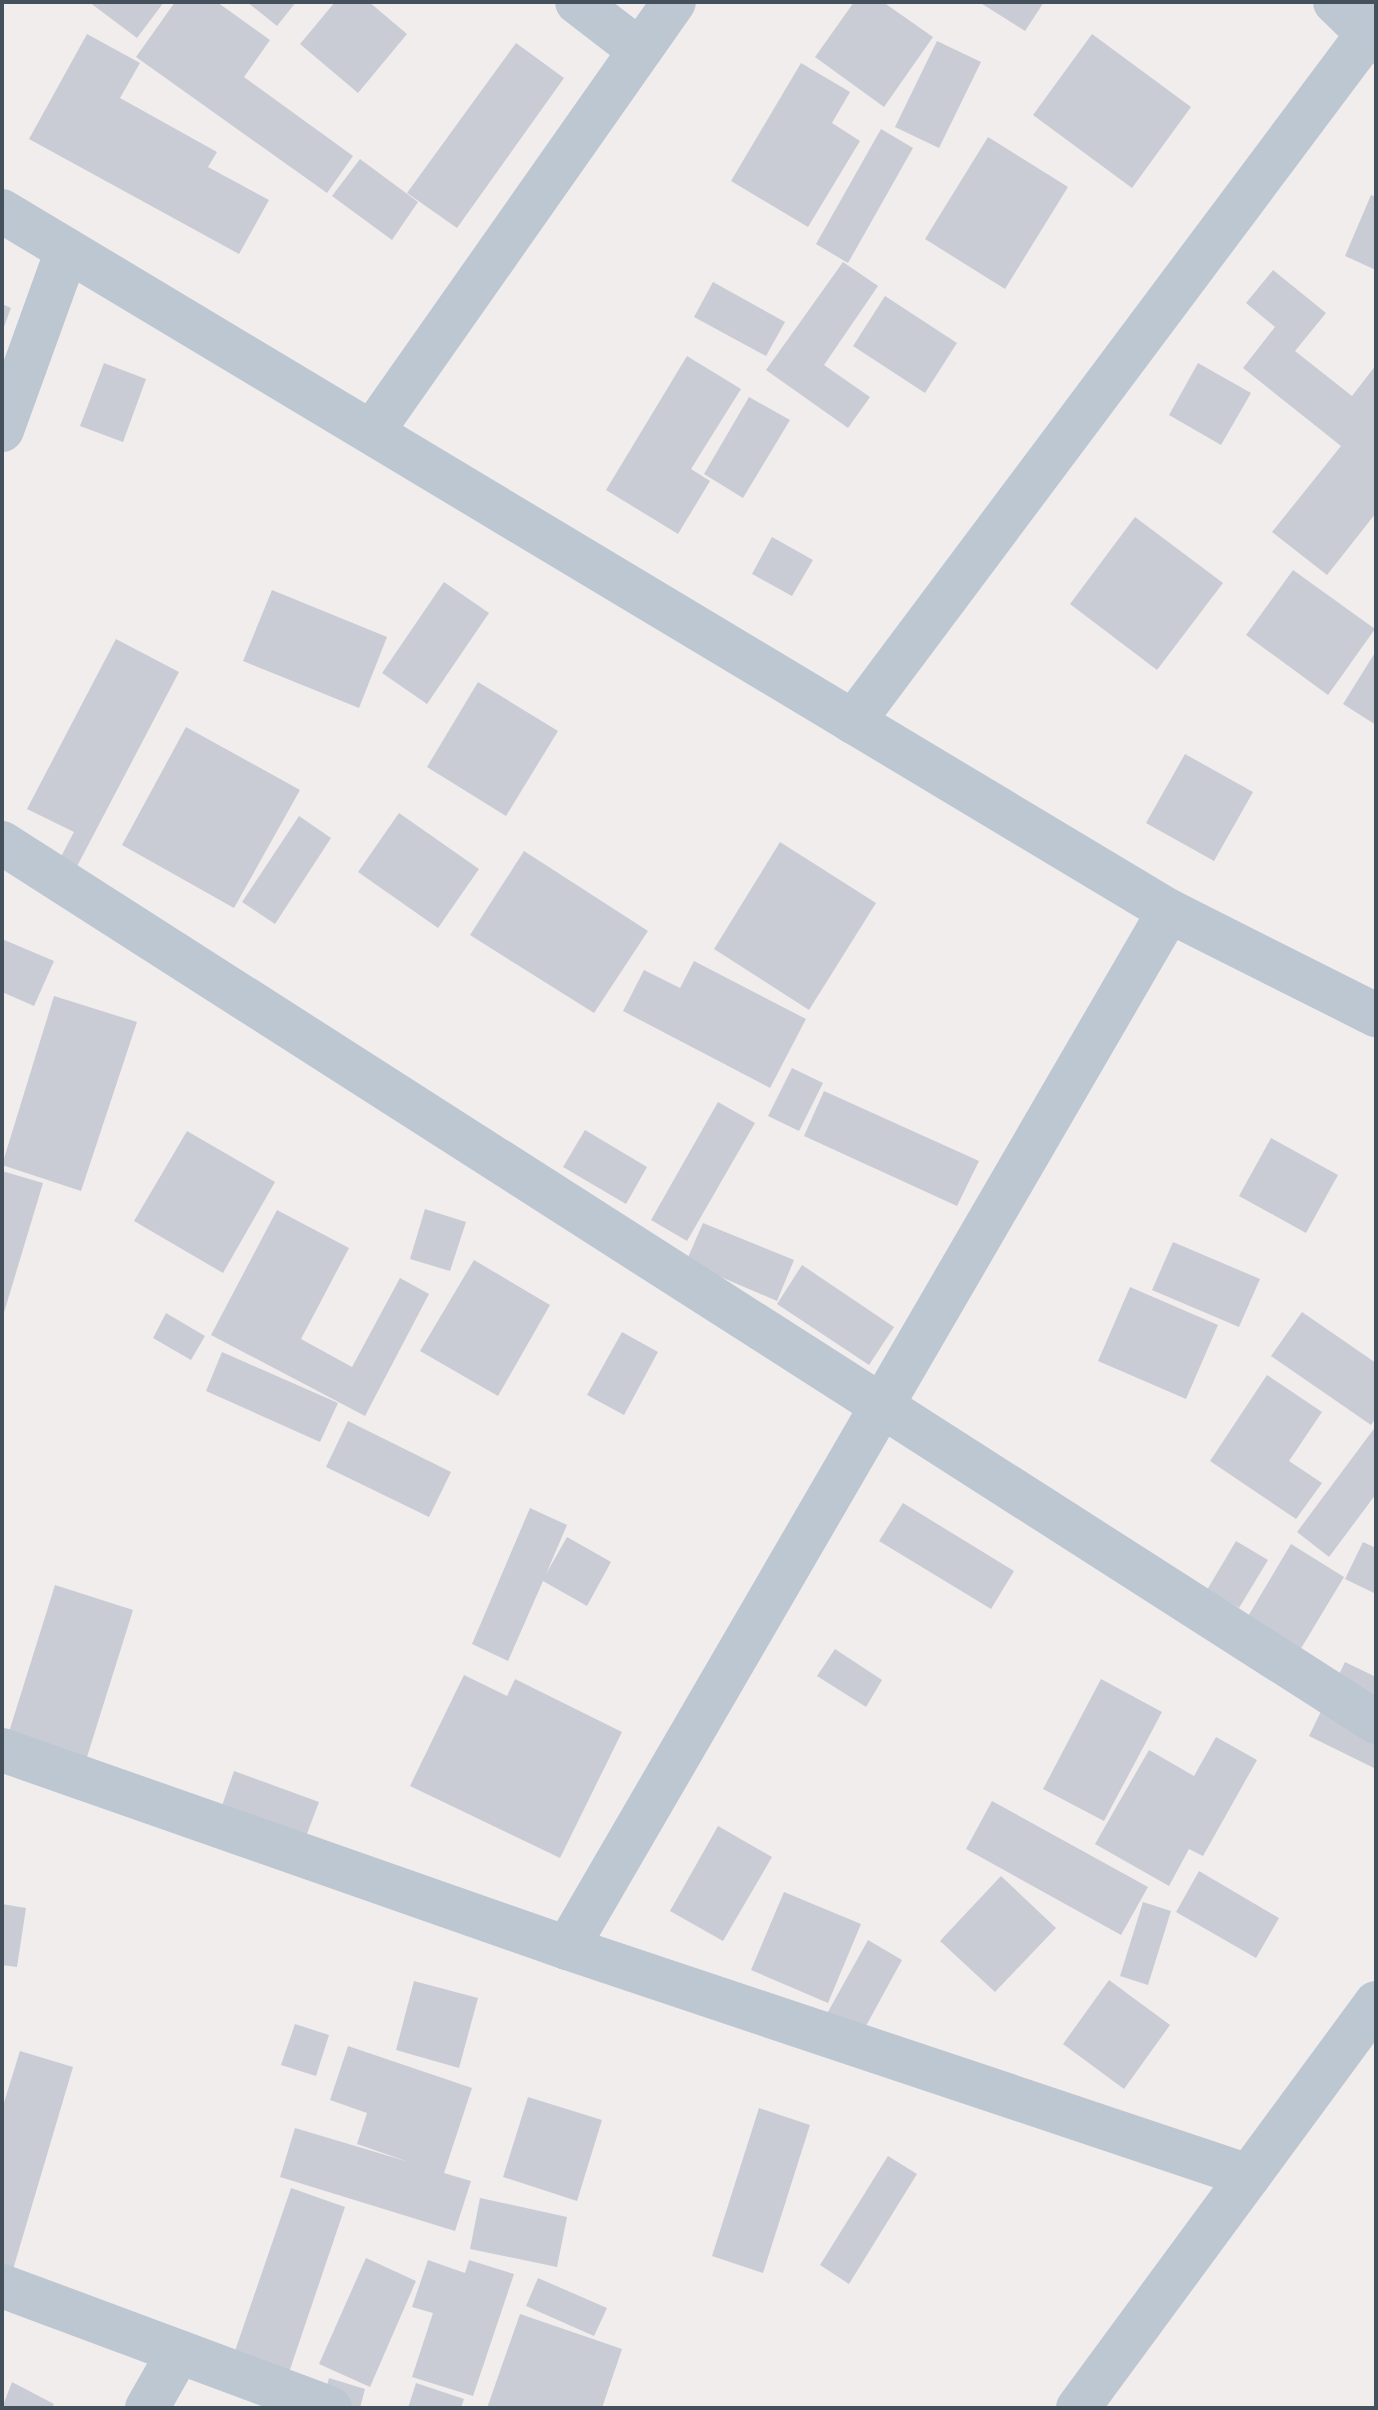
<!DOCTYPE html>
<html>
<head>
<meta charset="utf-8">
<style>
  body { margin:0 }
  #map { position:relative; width:1378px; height:2410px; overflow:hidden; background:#f1eded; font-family:"Asap Condensed",sans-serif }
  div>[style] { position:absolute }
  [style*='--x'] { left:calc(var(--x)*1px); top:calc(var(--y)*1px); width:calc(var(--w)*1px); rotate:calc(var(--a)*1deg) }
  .building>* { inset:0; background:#c9ccd4 }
  .minor>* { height:44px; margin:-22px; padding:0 22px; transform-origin:22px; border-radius:22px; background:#bdc7d1 }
  .tertiary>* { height:44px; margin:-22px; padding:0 22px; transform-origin:22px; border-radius:22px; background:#bdc7d1 }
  span { translate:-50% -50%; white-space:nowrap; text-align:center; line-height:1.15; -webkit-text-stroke:7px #fff; paint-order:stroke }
  .frame { position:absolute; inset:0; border:4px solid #44505c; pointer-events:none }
</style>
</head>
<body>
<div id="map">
  <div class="building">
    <div style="clip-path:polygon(89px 2px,164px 2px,137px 38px)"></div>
    <div style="clip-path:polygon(175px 2px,217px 2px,270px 40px,244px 77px,353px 156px,327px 193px,136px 57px)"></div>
    <div style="clip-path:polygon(247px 2px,296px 2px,277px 26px)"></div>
    <div style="clip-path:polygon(335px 2px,369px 2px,407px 34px,358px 93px,300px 44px)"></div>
    <div style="clip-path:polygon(854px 2px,883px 2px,933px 37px,884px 107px,815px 57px)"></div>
    <div style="clip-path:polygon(979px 2px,1044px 2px,1025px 31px)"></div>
    <div style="clip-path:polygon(87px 34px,140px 63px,120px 98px,217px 152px,208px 167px,269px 200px,239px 254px,29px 139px)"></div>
    <div style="clip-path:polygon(1092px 34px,1191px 107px,1132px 188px,1033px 115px)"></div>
    <div style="clip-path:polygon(937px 41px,981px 62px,939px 148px,895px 127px)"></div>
    <div style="clip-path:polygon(516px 43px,564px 78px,457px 228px,407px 193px)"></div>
    <div style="clip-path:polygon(801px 63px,850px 92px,832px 123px,860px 141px,808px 227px,731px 181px)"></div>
    <div style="clip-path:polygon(881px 129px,913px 148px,848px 263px,816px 244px)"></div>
    <div style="clip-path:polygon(988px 137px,1068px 187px,1005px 289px,925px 239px)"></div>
    <div style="clip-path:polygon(360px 159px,418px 202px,392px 240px,332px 196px)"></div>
    <div style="clip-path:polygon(1371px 195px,1376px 197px,1376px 270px,1345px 256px)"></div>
    <div style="clip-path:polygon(843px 262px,878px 286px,824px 365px,870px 397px,848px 428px,766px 370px)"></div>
    <div style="clip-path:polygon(1273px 270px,1326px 313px,1295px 351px,1352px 396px,1376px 365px,1376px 513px,1327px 575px,1272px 532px,1341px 446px,1243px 368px,1275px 327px,1246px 303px)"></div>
    <div style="clip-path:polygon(713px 282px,785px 322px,766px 356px,694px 317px)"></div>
    <div style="clip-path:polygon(885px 296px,957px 343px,925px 393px,853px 346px)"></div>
    <div style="clip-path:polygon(2px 304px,11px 308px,2px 332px)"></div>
    <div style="clip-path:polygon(687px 356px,741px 389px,691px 469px,710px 481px,678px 534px,606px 490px)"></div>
    <div style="clip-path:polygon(104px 363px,146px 379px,123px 442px,80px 426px)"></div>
    <div style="clip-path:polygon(1198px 363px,1251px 393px,1221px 445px,1169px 415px)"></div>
    <div style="clip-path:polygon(749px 397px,790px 420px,743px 498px,704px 474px)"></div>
    <div style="clip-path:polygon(1135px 517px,1223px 583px,1157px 670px,1070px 604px)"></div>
    <div style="clip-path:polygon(772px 537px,813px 560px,792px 596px,752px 574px)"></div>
    <div style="clip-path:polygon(1293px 570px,1375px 629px,1328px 695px,1246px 635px)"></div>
    <div style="clip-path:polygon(444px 582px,489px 613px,427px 704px,382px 673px)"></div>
    <div style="clip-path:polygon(272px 590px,387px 637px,359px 708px,243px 661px)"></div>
    <div style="clip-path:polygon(116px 639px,179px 672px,74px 872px,57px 864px,74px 832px,27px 809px)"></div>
    <div style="clip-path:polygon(1376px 651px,1376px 725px,1343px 704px)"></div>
    <div style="clip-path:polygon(478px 682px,558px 731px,506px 816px,427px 767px)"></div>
    <div style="clip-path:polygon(186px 727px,300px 790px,234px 908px,122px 845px)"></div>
    <div style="clip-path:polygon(1185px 754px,1253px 792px,1214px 861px,1146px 823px)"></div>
    <div style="clip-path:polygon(399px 813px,479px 869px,438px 928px,358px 872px)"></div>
    <div style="clip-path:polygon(299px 816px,331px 838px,275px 924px,242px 902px)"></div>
    <div style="clip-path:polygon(780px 842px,876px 903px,809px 1010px,714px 949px)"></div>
    <div style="clip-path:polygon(524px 851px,648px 931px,594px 1013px,470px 935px)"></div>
    <div style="clip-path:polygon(2px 939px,54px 961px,34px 1006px,2px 992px)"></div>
    <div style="clip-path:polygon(694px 961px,806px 1019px,770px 1088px,623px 1011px,644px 970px,680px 988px)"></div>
    <div style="clip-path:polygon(54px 996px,137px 1022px,81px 1191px,2px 1165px)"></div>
    <div style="clip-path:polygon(792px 1068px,823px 1083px,799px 1131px,768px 1116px)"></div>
    <div style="clip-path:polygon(824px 1091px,979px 1161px,957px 1206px,804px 1136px)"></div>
    <div style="clip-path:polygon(718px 1102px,755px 1123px,687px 1241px,651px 1220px)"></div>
    <div style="clip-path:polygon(585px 1130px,647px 1167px,626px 1204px,563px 1167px)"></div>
    <div style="clip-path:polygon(187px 1131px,275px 1182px,223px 1273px,134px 1221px)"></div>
    <div style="clip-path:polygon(1271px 1138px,1338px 1175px,1306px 1233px,1239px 1196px)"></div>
    <div style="clip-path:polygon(2px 1171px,43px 1183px,3px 1316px,2px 1316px)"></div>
    <div style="clip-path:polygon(425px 1209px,466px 1222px,450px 1271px,410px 1259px)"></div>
    <div style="clip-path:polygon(277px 1210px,349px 1248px,301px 1339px,352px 1367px,400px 1278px,429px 1294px,365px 1416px,211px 1335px)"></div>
    <div style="clip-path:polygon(703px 1223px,794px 1260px,777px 1301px,686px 1262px)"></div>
    <div style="clip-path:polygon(1173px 1242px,1260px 1279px,1239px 1327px,1152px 1290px)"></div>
    <div style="clip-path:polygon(474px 1260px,550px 1305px,498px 1396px,420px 1351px)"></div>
    <div style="clip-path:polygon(802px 1265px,894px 1327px,869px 1365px,777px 1304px)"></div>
    <div style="clip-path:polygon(1130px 1287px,1218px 1325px,1186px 1399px,1098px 1361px)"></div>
    <div style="clip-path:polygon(1302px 1312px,1376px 1363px,1376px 1418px,1371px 1425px,1271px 1356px)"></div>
    <div style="clip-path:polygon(166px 1313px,205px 1336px,191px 1360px,153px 1338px)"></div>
    <div style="clip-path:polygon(622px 1332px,658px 1352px,624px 1415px,587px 1395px)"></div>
    <div style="clip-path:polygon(222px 1352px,338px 1403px,320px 1442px,206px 1391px)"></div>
    <div style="clip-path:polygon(1267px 1375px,1322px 1412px,1289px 1461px,1322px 1483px,1296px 1519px,1210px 1461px)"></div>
    <div style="clip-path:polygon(348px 1421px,451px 1472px,429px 1517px,326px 1467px)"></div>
    <div style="clip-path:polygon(1376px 1426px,1376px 1494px,1329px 1557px,1297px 1532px)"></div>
    <div style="clip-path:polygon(903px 1503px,1014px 1571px,991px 1609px,879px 1541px)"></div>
    <div style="clip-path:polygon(530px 1508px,567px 1525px,546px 1574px,567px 1537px,611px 1562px,587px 1606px,543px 1581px,508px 1661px,472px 1644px)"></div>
    <div style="clip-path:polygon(1236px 1541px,1268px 1560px,1239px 1608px,1207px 1590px)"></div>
    <div style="clip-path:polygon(1363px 1542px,1376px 1548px,1376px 1594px,1345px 1579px)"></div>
    <div style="clip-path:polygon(1291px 1544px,1344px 1577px,1288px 1670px,1235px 1638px)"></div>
    <div style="clip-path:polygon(55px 1585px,133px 1610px,82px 1773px,4px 1748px)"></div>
    <div style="clip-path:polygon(835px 1649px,882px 1680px,866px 1707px,817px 1676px)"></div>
    <div style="clip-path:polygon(1345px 1662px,1376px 1677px,1376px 1769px,1309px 1736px)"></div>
    <div style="clip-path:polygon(464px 1675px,507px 1696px,515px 1679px,622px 1732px,560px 1858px,410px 1786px)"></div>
    <div style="clip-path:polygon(1101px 1679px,1162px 1712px,1104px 1821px,1043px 1789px)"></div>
    <div style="clip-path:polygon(1216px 1737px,1257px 1760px,1203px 1856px,1189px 1849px,1169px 1886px,1095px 1844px,1149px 1750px,1194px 1776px)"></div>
    <div style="clip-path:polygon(234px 1771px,319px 1802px,299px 1855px,215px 1826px)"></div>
    <div style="clip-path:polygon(992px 1801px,1148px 1887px,1121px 1935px,966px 1849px)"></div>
    <div style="clip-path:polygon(718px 1826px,772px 1857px,723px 1941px,670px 1911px)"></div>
    <div style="clip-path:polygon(1199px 1871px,1279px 1918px,1256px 1958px,1176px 1912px)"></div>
    <div style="clip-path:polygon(1001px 1876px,1056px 1928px,995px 1992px,940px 1941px)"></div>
    <div style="clip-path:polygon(784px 1892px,861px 1924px,828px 2003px,751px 1970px)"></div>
    <div style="clip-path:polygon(1143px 1902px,1171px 1911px,1148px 1985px,1120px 1976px)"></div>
    <div style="clip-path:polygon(2px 1904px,26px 1908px,17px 1967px,2px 1965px)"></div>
    <div style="clip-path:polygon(868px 1940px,902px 1960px,849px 2057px,814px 2037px)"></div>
    <div style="clip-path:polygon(1109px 1980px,1170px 2025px,1124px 2089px,1063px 2044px)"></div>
    <div style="clip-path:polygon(414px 1981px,478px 1998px,459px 2068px,396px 2050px)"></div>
    <div style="clip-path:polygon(295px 2024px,329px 2035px,316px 2076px,281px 2065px)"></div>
    <div style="clip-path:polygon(348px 2046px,472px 2088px,444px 2173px,471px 2181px,455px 2231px,280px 2177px,295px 2128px,409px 2162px,357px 2144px,367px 2113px,330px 2100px)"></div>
    <div style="clip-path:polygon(20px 2051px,73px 2067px,9px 2283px,2px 2281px,2px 2109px)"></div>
    <div style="clip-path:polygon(528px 2097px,602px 2120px,577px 2201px,503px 2177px)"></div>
    <div style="clip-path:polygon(759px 2108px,810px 2125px,763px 2273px,712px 2256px)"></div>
    <div style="clip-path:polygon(888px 2156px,917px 2174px,849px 2284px,820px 2265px)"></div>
    <div style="clip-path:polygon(291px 2188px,345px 2207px,280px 2399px,225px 2380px)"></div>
    <div style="clip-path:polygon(480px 2198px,567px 2217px,557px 2267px,470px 2249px)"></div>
    <div style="clip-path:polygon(366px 2258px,416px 2281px,370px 2387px,319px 2364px)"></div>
    <div style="clip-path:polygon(428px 2260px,465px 2273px,469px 2260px,514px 2274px,473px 2396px,412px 2377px,433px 2313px,412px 2307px)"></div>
    <div style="clip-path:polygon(538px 2278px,607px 2308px,594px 2336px,526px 2306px)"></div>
    <div style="clip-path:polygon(520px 2314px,622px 2349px,602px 2408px,487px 2408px)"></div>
    <div style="clip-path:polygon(329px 2378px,365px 2389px,360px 2408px,321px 2408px)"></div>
    <div style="clip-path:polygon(12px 2382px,54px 2404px,52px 2408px,2px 2408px)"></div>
    <div style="clip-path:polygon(416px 2383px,464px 2399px,461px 2408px,408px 2408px)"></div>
  </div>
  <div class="minor">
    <div style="--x:577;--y:2;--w:77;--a:37.6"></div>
    <div style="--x:2;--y:430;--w:191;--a:-70.1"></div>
    <div style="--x:372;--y:432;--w:525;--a:-54.92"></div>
    <div style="--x:853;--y:722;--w:873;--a:-53.2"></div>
    <div style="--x:2;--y:843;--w:1631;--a:32.61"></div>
    <div style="--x:2;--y:1750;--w:599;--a:19.31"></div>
    <div style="--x:567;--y:1948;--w:719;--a:18.49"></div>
    <div style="--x:567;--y:1948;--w:1199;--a:-59.86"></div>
    <div style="--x:2;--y:2286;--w:350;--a:20.4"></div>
    <div style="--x:147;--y:2408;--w:64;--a:-60.3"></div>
  </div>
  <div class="tertiary">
    <div style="--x:1335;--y:2;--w:57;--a:44.3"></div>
    <div style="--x:2;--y:211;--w:1361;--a:30.96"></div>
    <div style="--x:1169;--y:911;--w:232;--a:26.7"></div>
    <div style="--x:1078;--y:2408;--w:503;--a:-53.65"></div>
  </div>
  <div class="frame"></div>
</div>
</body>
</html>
